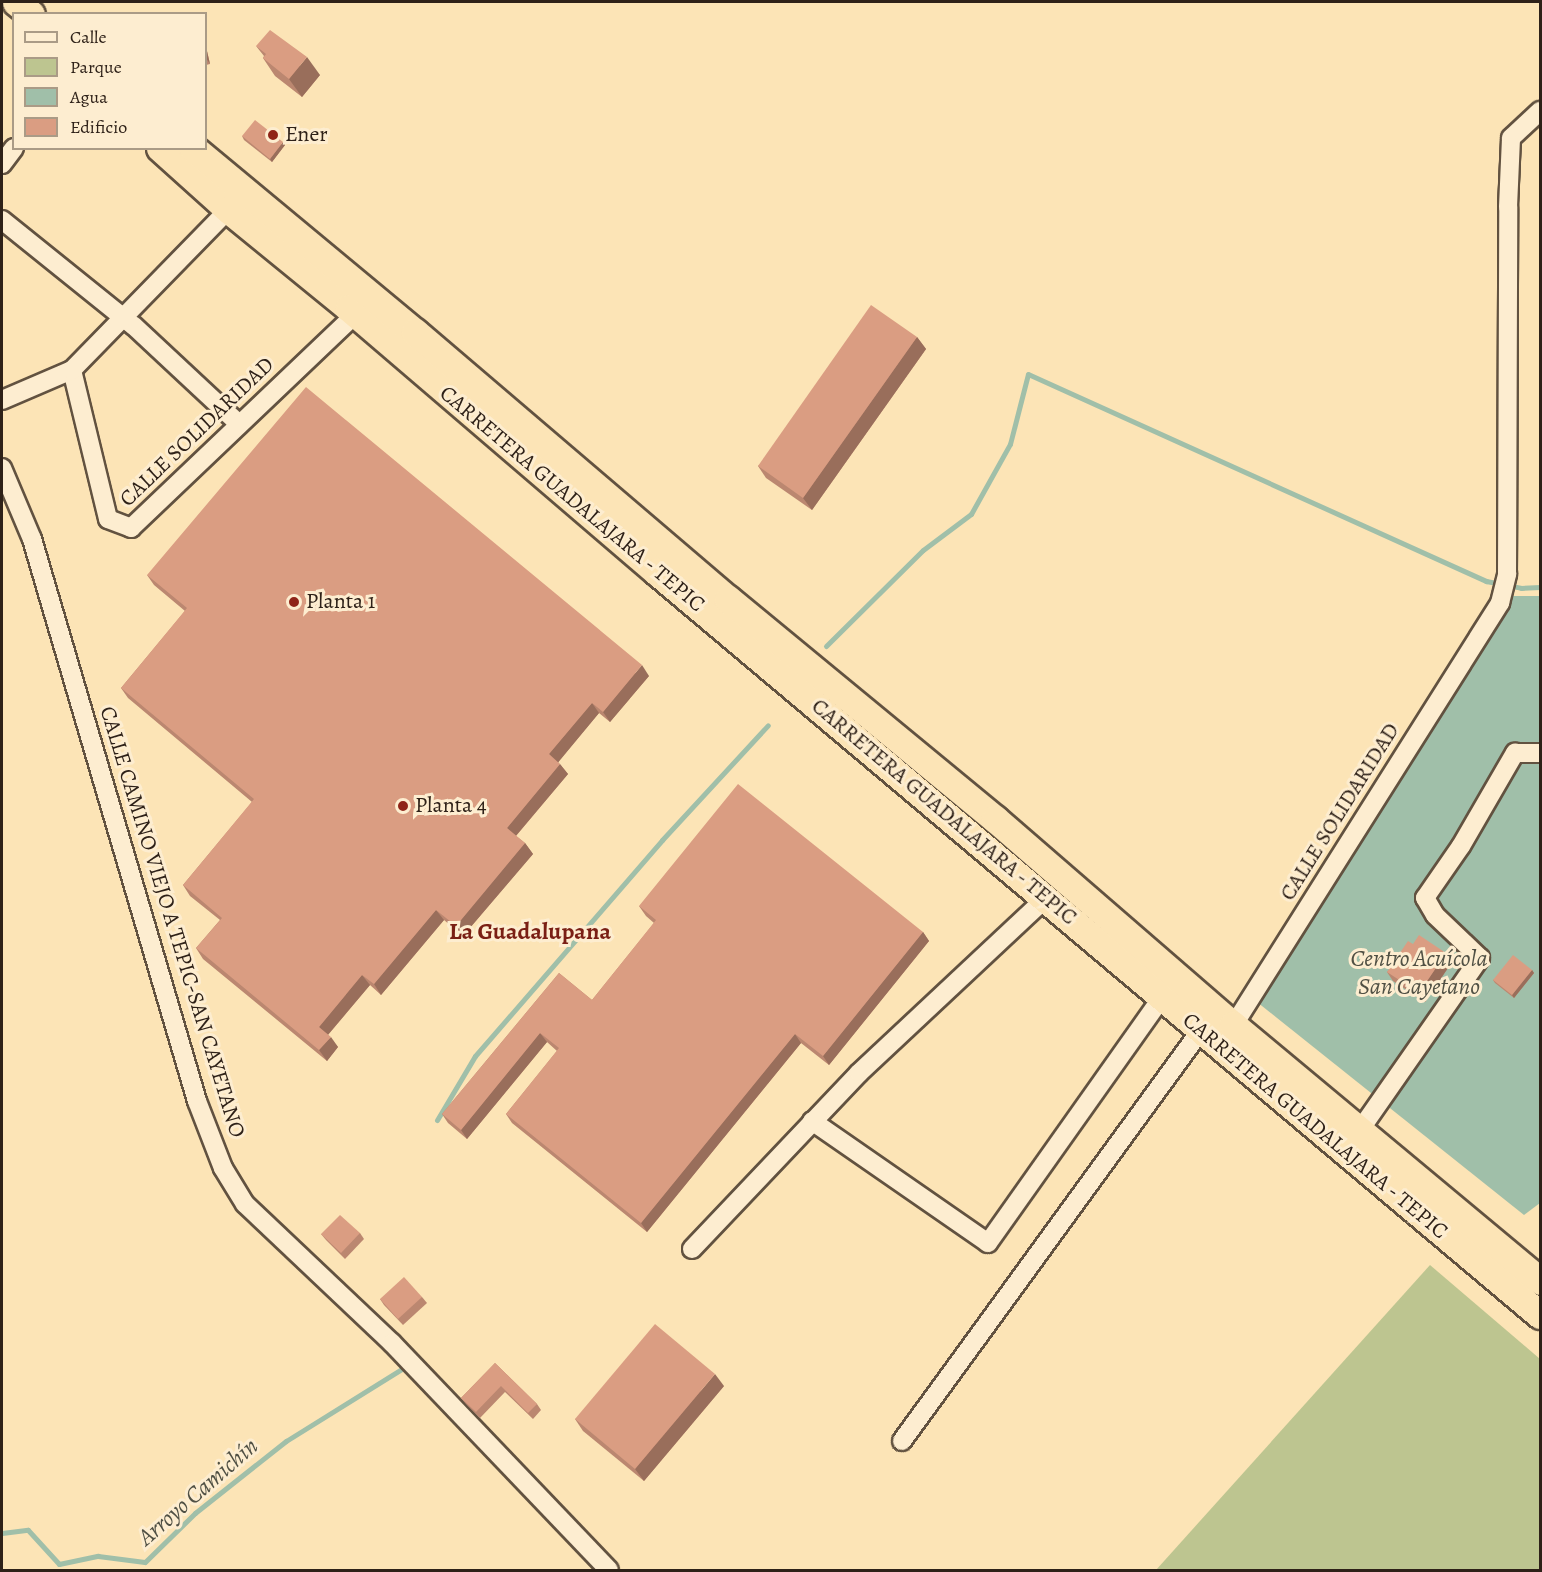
<!DOCTYPE html>
<html>
<head>
<meta charset="utf-8">
<style>
  body { margin:0 }
  #map { position:relative; width:1542px; height:1572px; overflow:hidden; background:#fce4b6; font-family:Alegreya,serif }
  div>[style] { position:absolute }
  [style*='--x'] { left:calc(var(--x)*1px); top:calc(var(--y)*1px); width:calc(var(--w)*1px); rotate:calc(var(--a)*1deg) }
  .green>* { inset:0; background:#bdc590 }
  .water>* { inset:0; background:#a0bfa9 }
  .stream>* { height:5px; margin:-2.5px; padding:0 2.5px; transform-origin:2.5px; border-radius:2.5px; background:#a0bfa9 }
  .roads { filter:drop-shadow(2px 0 #625240) drop-shadow(-2px 0 #625240) drop-shadow(0 2px #625240) drop-shadow(0 -2px #625240) }
  .minor>* { height:18px; margin:-9px; padding:0 9px; transform-origin:9px; border-radius:9px; background:#fdedd0 }
  .highway>* { height:27px; margin:-13.5px; padding:0 13.5px; transform-origin:13.5px; border-radius:13.5px; background:#fce4b6 }
  .wall>* { inset:0; background:#bb8770 }
  .shaded-wall>* { inset:0; background:#996e5b }
  .building>* { inset:0; background:#da9d82 }
  .dots>* { width:16px; height:16px; translate:-50% -50%; box-sizing:border-box; border:3px solid #fdedd0; border-radius:50% }
  span { translate:-50% -50%; white-space:nowrap; text-align:center; line-height:1.15; -webkit-text-stroke:6px #fdedd0; paint-order:stroke }
  .poi-label { font-size:22px; color:#2e2118 }
  .left { translate:0 -50%; text-align:left }
  .street-label { font-size:22px; color:#2e2118 }
  .neighbourhood-label { font-size:24px; color:#7a1f14; font-weight:700 }
  .water-label { font-size:24px; color:#505044; font-style:italic }
  .frame { position:absolute; inset:0; border:3px solid #2e2118; pointer-events:none }
  .legend { position:absolute; left:12px; top:12px; width:195px; height:138px; box-sizing:border-box; background:#fdedd0; border:2px solid #aa9b86; margin:0; padding:8px 10px; list-style:none; font-size:18px; color:#2e2118 }
  .legend li { display:flex; align-items:center; gap:12px; height:30px }
  .legend b { width:30px; border:2px solid #aa9b86 }
</style>
</head>
<body>
<div id="map">
  <div class="green">
    <div style="clip-path:polygon(1430px 1265px,1540px 1359px,1540px 1570px,1156px 1570px)"></div>
  </div>
  <div class="water">
    <div style="clip-path:polygon(1508px 596px,1540px 596px,1540px 1203px,1524px 1215px,1257px 1002px)"></div>
  </div>
  <div class="stream">
    <div style="--x:826;--y:646;--w:136;--a:-44.7"></div>
    <div style="--x:923;--y:550;--w:60;--a:-36.9"></div>
    <div style="--x:971;--y:514;--w:80;--a:-60.9"></div>
    <div style="--x:1010;--y:444;--w:72;--a:-75.6"></div>
    <div style="--x:1028;--y:374;--w:503;--a:24.32"></div>
    <div style="--x:1486;--y:581;--w:36;--a:11"></div>
    <div style="--x:1521;--y:588;--w:19;--a:-3"></div>
    <div style="--x:437;--y:1120;--w:74;--a:-59.3"></div>
    <div style="--x:475;--y:1056;--w:286;--a:-49.1"></div>
    <div style="--x:662;--y:840;--w:156;--a:-47.3"></div>
    <div style="--x:2;--y:1533;--w:26;--a:-7"></div>
    <div style="--x:28;--y:1530;--w:46;--a:47.6"></div>
    <div style="--x:59;--y:1564;--w:40;--a:-12"></div>
    <div style="--x:98;--y:1556;--w:47;--a:7.3"></div>
    <div style="--x:145;--y:1562;--w:70;--a:-44.4"></div>
    <div style="--x:195;--y:1513;--w:116;--a:-38.4"></div>
    <div style="--x:286;--y:1441;--w:144;--a:-31.9"></div>
  </div>
  <div class="roads">
    <div class="minor">
      <div style="--x:2;--y:164;--w:20;--a:-53"></div>
      <div style="--x:2;--y:220;--w:169;--a:38.8"></div>
      <div style="--x:134;--y:326;--w:144;--a:43"></div>
      <div style="--x:72;--y:370;--w:153;--a:76.4"></div>
      <div style="--x:108;--y:519;--w:25;--a:21"></div>
      <div style="--x:131;--y:528;--w:320;--a:-43.6"></div>
      <div style="--x:2;--y:400;--w:76;--a:-23.2"></div>
      <div style="--x:72;--y:370;--w:235;--a:-45.7"></div>
      <div style="--x:2;--y:468;--w:77;--a:67.1"></div>
      <div style="--x:32;--y:539;--w:586;--a:73.64"></div>
      <div style="--x:197;--y:1101;--w:72;--a:68.8"></div>
      <div style="--x:223;--y:1168;--w:42;--a:58.6"></div>
      <div style="--x:245;--y:1204;--w:202;--a:43.4"></div>
      <div style="--x:392;--y:1343;--w:314;--a:46.3"></div>
      <div style="--x:1228;--y:1034;--w:510;--a:-57.74"></div>
      <div style="--x:1500;--y:603;--w:30;--a:-76"></div>
      <div style="--x:1507;--y:574;--w:367;--a:-89.8"></div>
      <div style="--x:1508;--y:207;--w:69;--a:-87.5"></div>
      <div style="--x:1511;--y:138;--w:40;--a:-43"></div>
      <div style="--x:812;--y:1121;--w:214;--a:34.7"></div>
      <div style="--x:988;--y:1243;--w:301;--a:-54.7"></div>
      <div style="--x:1360;--y:1130;--w:210;--a:-55.1"></div>
      <div style="--x:1480;--y:958;--w:62;--a:-136.3"></div>
      <div style="--x:1435;--y:915;--w:20;--a:-120"></div>
      <div style="--x:1425;--y:898;--w:63;--a:-55.3"></div>
      <div style="--x:1461;--y:846;--w:108;--a:-59.9"></div>
      <div style="--x:1515;--y:753;--w:25;--a:0"></div>
      <div style="--x:692;--y:1249;--w:243;--a:-46.5"></div>
      <div style="--x:859;--y:1073;--w:256;--a:-43.1"></div>
      <div style="--x:902;--y:1441;--w:508;--a:-53.96"></div>
    </div>
    <div class="highway">
      <div style="--x:16;--y:2;--w:19;--a:39"></div>
      <div style="--x:160;--y:148;--w:93;--a:41.9"></div>
      <div style="--x:229;--y:210;--w:155;--a:39.2"></div>
      <div style="--x:349;--y:308;--w:406;--a:40.6"></div>
      <div style="--x:657;--y:572;--w:1154;--a:40.08"></div>
      <div style="--x:193;--y:148;--w:288;--a:39.7"></div>
      <div style="--x:415;--y:332;--w:411;--a:40.5"></div>
      <div style="--x:728;--y:599;--w:346;--a:39.5"></div>
      <div style="--x:995;--y:819;--w:315;--a:40.9"></div>
      <div style="--x:1233;--y:1025;--w:400;--a:39.8"></div>
    </div>
  </div>
  <div class="wall">
    <div style="clip-path:polygon(256px 46px,320px 75px,302px 97px,275px 76px,263px 58px,264px 56px)"></div>
    <div style="clip-path:polygon(206px 47px,210px 64px,206px 65px)"></div>
    <div style="clip-path:polygon(242px 136px,285px 145px,272px 162px,244px 140px)"></div>
    <div style="clip-path:polygon(917px 337px,926px 349px,812px 510px,766px 478px,758px 466px)"></div>
    <div style="clip-path:polygon(147px 575px,649px 676px,610px 722px,599px 713px,558px 762px,568px 774px,516px 836px,525px 843px,533px 854px,463px 936px,444px 920px,381px 995px,370px 985px,328px 1035px,338px 1047px,327px 1061px,203px 959px,196px 948px,220px 920px,190px 896px,183px 885px,252px 802px,128px 698px,121px 688px,185px 611px,154px 585px)"></div>
    <div style="clip-path:polygon(639px 906px,923px 932px,929px 941px,829px 1065px,801px 1043px,647px 1232px,512px 1123px,506px 1114px,557px 1051px,547px 1042px,467px 1139px,448px 1123px,442px 1114px,559px 973px,592px 1000px,654px 923px,646px 916px)"></div>
    <div style="clip-path:polygon(1413px 944px,1452px 962px,1425px 1002px,1393px 981px,1387px 972px)"></div>
    <div style="clip-path:polygon(1532px 970px,1534px 973px,1514px 998px,1495px 983px,1493px 980px)"></div>
    <div style="clip-path:polygon(360px 1233px,364px 1239px,345px 1259px,326px 1240px,321px 1234px)"></div>
    <div style="clip-path:polygon(422px 1297px,427px 1303px,403px 1325px,384px 1305px,380px 1299px)"></div>
    <div style="clip-path:polygon(495px 1363px,537px 1404px,541px 1410px,533px 1419px,505px 1392px,480px 1418px,466px 1404px,461px 1398px)"></div>
    <div style="clip-path:polygon(724px 1386px,644px 1481px,583px 1431px,575px 1419px)"></div>
  </div>
  <div class="shaded-wall">
    <div style="clip-path:polygon(206px 47px,210px 64px,206px 58px)"></div>
    <div style="clip-path:polygon(307px 57px,320px 75px,302px 97px,289px 79px)"></div>
    <div style="clip-path:polygon(283px 142px,285px 145px,272px 162px,270px 159px)"></div>
    <div style="clip-path:polygon(917px 337px,926px 349px,812px 510px,803px 498px)"></div>
    <div style="clip-path:polygon(642px 665px,649px 676px,610px 722px,603px 712px)"></div>
    <div style="clip-path:polygon(592px 703px,599px 713px,556px 765px,549px 754px)"></div>
    <div style="clip-path:polygon(560px 764px,568px 774px,514px 838px,507px 828px)"></div>
    <div style="clip-path:polygon(525px 843px,533px 854px,463px 936px,456px 926px)"></div>
    <div style="clip-path:polygon(436px 910px,444px 920px,381px 995px,374px 984px)"></div>
    <div style="clip-path:polygon(923px 932px,929px 941px,829px 1065px,823px 1056px)"></div>
    <div style="clip-path:polygon(1446px 953px,1452px 962px,1425px 1002px,1419px 993px)"></div>
    <div style="clip-path:polygon(1532px 970px,1534px 973px,1514px 998px,1512px 995px)"></div>
    <div style="clip-path:polygon(362px 975px,370px 985px,326px 1037px,319px 1027px)"></div>
    <div style="clip-path:polygon(540px 1033px,547px 1042px,467px 1139px,461px 1130px)"></div>
    <div style="clip-path:polygon(795px 1034px,801px 1043px,647px 1232px,641px 1223px)"></div>
    <div style="clip-path:polygon(331px 1037px,338px 1047px,327px 1061px,319px 1050px)"></div>
    <div style="clip-path:polygon(715px 1374px,724px 1386px,644px 1481px,635px 1469px)"></div>
  </div>
  <div class="building">
    <div style="clip-path:polygon(270px 30px,307px 57px,289px 79px,263px 58px,266px 54px,256px 46px)"></div>
    <div style="clip-path:polygon(255px 120px,283px 142px,270px 159px,242px 136px)"></div>
    <div style="clip-path:polygon(871px 305px,917px 337px,803px 498px,758px 466px)"></div>
    <div style="clip-path:polygon(306px 387px,642px 665px,603px 712px,592px 703px,549px 754px,560px 764px,507px 828px,525px 843px,456px 926px,436px 910px,374px 984px,362px 975px,319px 1027px,331px 1037px,319px 1050px,196px 948px,222px 918px,183px 885px,254px 799px,121px 688px,187px 608px,147px 575px)"></div>
    <div style="clip-path:polygon(738px 784px,923px 932px,823px 1056px,795px 1034px,641px 1223px,506px 1114px,559px 1048px,540px 1033px,461px 1130px,442px 1114px,559px 973px,592px 1000px,656px 920px,639px 906px)"></div>
    <div style="clip-path:polygon(1419px 935px,1446px 953px,1419px 993px,1387px 972px,1408px 941px,1413px 944px)"></div>
    <div style="clip-path:polygon(1513px 955px,1532px 970px,1512px 995px,1493px 980px)"></div>
    <div style="clip-path:polygon(340px 1215px,360px 1233px,341px 1253px,321px 1234px)"></div>
    <div style="clip-path:polygon(404px 1277px,422px 1297px,398px 1319px,380px 1299px)"></div>
    <div style="clip-path:polygon(655px 1324px,715px 1374px,635px 1469px,575px 1419px)"></div>
    <div style="clip-path:polygon(495px 1363px,537px 1404px,528px 1413px,501px 1386px,476px 1412px,461px 1398px)"></div>
  </div>
  <div class="dots">
    <div style="left:273px;top:135px;background:#8f2418"></div>
    <div style="left:294px;top:602px;background:#8f2418"></div>
    <div style="left:403px;top:806px;background:#8f2418"></div>
  </div>
  <div class="poi-label">
    <span class="left" style="left:285px;top:135px">Ener</span>
    <span class="left" style="left:306px;top:602px">Planta 1</span>
    <span class="left" style="left:415px;top:806px">Planta 4</span>
  </div>
  <div class="street-label">
    <span style="left:197px;top:432px;rotate:-44deg">CALLE SOLIDARIDAD</span>
    <span style="left:572px;top:499px;rotate:40deg">CARRETERA GUADALAJARA - TEPIC</span>
    <span style="left:944px;top:812px;rotate:40deg">CARRETERA GUADALAJARA - TEPIC</span>
    <span style="left:1340px;top:812px;rotate:-58deg">CALLE SOLIDARIDAD</span>
    <span style="left:172px;top:922px;rotate:73deg">CALLE CAMINO VIEJO A TEPIC-SAN CAYETANO</span>
    <span style="left:1315px;top:1126px;rotate:40deg">CARRETERA GUADALAJARA - TEPIC</span>
  </div>
  <div class="neighbourhood-label">
    <span style="left:530px;top:932px">La Guadalupana</span>
  </div>
  <div class="water-label">
    <span style="left:1419px;top:973px">Centro Acuícola<br>San Cayetano</span>
    <span style="left:198px;top:1492px;rotate:-41deg">Arroyo Camichín</span>
  </div>
  <div class="frame"></div>
  <ul class="legend">
  <li><b style="height:8px;background:#fdedd0"></b>Calle</li>
  <li><b style="height:16px;background:#bdc590"></b>Parque</li>
  <li><b style="height:16px;background:#a0bfa9"></b>Agua</li>
  <li><b style="height:16px;background:#da9d82"></b>Edificio</li>
  </ul>
</div>
</body>
</html>
